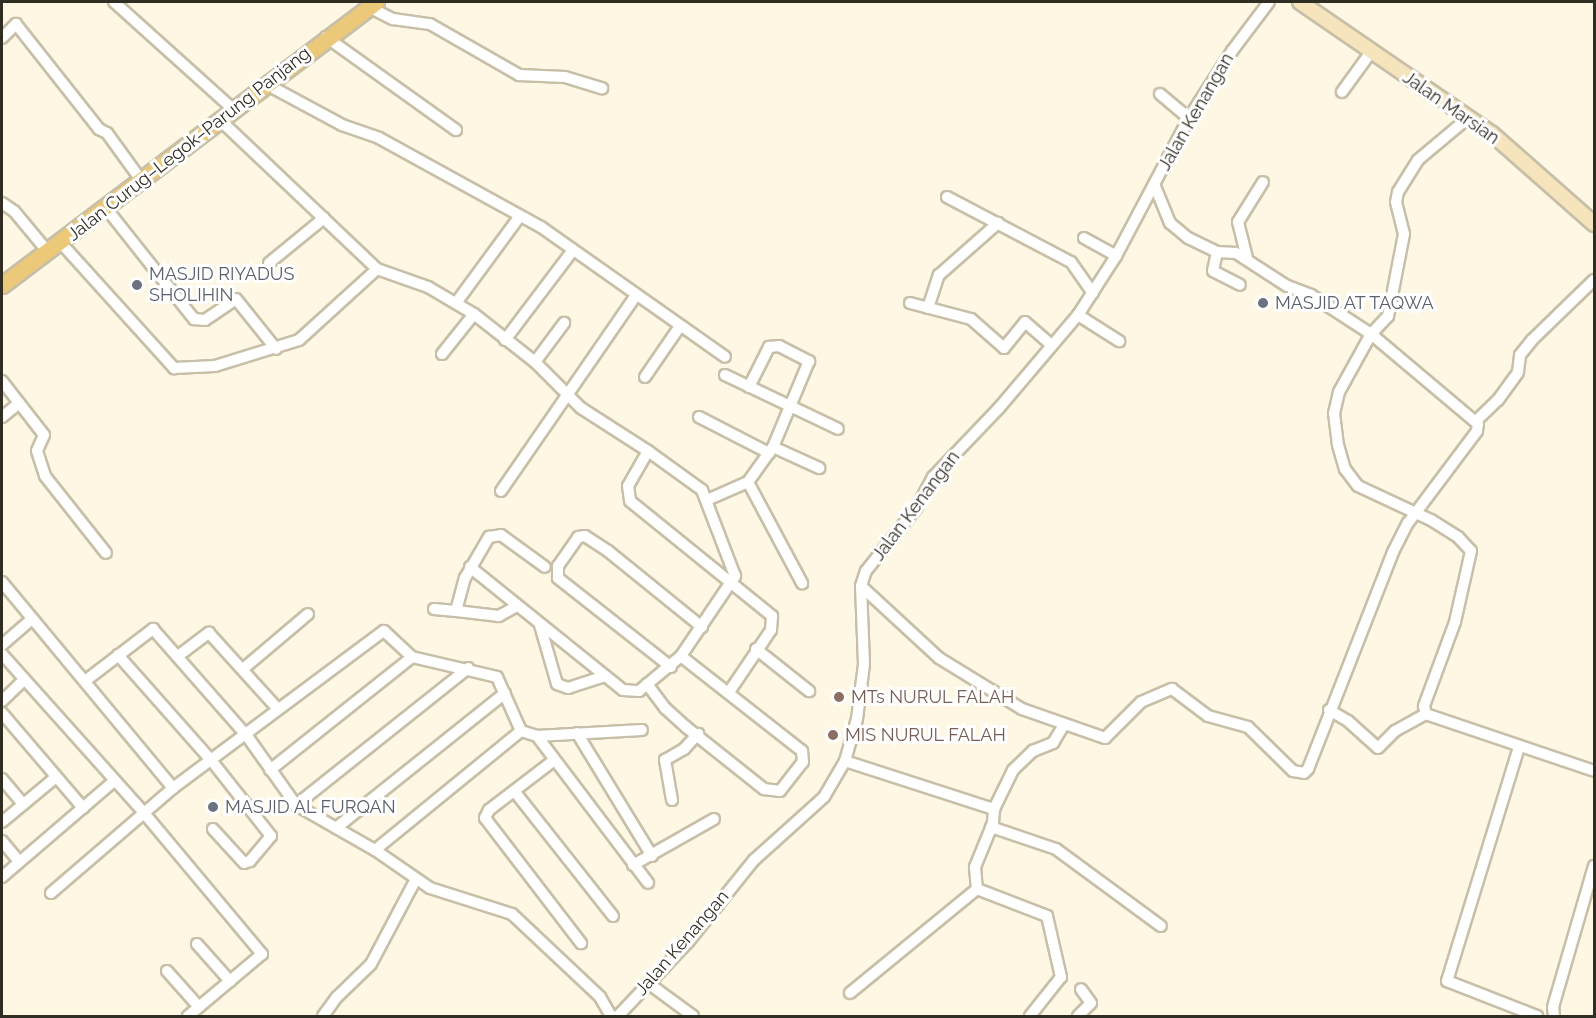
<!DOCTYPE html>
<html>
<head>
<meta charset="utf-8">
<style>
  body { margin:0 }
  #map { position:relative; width:1596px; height:1018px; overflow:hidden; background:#fef7e3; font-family:Raleway,sans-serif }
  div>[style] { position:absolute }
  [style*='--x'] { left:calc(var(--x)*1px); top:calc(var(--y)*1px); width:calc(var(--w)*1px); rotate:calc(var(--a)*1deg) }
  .roads { filter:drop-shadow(2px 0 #c7bfa7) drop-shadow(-2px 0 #c7bfa7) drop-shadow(0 2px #c7bfa7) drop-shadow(0 -2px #c7bfa7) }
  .street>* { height:10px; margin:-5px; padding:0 5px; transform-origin:5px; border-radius:5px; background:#fff }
  .secondary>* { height:14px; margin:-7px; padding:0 7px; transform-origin:7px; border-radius:7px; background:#f5e4bc }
  .primary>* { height:15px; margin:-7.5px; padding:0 7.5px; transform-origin:7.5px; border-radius:7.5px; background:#ecc978 }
  .dots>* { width:16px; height:16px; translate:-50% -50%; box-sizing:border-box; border:3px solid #fff; border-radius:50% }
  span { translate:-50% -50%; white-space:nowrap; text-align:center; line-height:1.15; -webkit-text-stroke:6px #fff; paint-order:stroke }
  .street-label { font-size:18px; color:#302d23 }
  .worship-label { font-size:18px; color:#5b616d }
  .left { translate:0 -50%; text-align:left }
  .education-label { font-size:18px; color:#785e54 }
  .frame { position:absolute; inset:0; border:3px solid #302d23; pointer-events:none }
</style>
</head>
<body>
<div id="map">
  <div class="roads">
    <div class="street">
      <div style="--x:114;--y:2;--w:160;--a:42"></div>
      <div style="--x:369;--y:7;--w:27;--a:27"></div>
      <div style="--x:393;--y:19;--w:37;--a:8"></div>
      <div style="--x:430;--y:24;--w:103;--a:29.8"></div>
      <div style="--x:519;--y:75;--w:46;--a:2.5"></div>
      <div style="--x:565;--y:77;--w:39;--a:17"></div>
      <div style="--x:326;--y:37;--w:160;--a:35.6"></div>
      <div style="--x:2;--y:38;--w:20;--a:-45"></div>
      <div style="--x:16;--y:24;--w:134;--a:51.7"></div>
      <div style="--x:99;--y:129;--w:9;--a:27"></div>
      <div style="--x:107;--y:133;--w:58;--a:54.1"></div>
      <div style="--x:266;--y:84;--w:86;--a:28.3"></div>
      <div style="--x:342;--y:125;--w:39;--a:19"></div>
      <div style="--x:379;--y:138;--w:185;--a:28.8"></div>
      <div style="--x:541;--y:227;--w:225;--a:35.2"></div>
      <div style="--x:1342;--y:92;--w:49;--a:-54.1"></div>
      <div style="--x:1160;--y:94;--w:38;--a:40"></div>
      <div style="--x:1468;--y:118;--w:65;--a:140"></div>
      <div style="--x:1418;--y:160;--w:38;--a:122"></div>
      <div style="--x:1398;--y:192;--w:10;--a:101"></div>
      <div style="--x:1396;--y:202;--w:33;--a:76"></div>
      <div style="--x:1404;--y:234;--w:84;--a:101"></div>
      <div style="--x:1388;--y:316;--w:25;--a:133"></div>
      <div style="--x:1371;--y:334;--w:66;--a:118.9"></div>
      <div style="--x:1339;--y:392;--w:22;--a:103"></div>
      <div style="--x:1334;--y:413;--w:32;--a:83"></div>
      <div style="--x:1338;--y:445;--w:25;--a:74"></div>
      <div style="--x:1345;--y:469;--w:21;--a:53"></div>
      <div style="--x:1358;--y:486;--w:81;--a:25"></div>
      <div style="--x:1431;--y:520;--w:32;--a:32"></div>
      <div style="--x:1458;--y:537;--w:19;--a:47"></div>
      <div style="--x:1471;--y:551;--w:73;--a:102.7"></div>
      <div style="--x:1455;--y:622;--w:90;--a:110.3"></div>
      <div style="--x:1424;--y:706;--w:8;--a:76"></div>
      <div style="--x:1426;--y:714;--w:177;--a:18.7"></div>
      <div style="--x:219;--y:119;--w:218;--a:43.5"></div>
      <div style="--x:377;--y:269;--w:54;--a:19.4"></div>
      <div style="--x:428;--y:287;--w:53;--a:30.4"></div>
      <div style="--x:474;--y:314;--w:78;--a:38.2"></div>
      <div style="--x:535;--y:362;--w:65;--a:45"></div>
      <div style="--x:581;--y:408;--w:80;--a:32.7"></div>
      <div style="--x:648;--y:451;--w:40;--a:119.7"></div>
      <div style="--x:628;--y:486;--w:15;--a:82"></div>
      <div style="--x:630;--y:501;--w:183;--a:39"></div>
      <div style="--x:772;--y:616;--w:14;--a:94"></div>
      <div style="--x:771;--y:630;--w:75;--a:124.1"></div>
      <div style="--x:947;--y:197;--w:140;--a:27.7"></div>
      <div style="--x:1071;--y:262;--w:38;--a:55"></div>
      <div style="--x:2;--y:203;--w:14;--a:34"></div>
      <div style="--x:14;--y:211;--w:53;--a:50.3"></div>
      <div style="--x:106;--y:208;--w:142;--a:51.6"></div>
      <div style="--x:194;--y:319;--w:11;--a:5"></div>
      <div style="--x:205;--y:320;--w:37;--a:-34"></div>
      <div style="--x:236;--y:299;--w:64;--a:51.3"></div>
      <div style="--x:1084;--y:238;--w:37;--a:29"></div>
      <div style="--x:61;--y:243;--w:169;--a:47.9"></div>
      <div style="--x:174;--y:368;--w:41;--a:-2.8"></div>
      <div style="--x:215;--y:366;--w:88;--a:-17.2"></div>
      <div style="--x:299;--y:340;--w:105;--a:-42.3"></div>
      <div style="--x:1217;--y:252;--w:19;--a:102"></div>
      <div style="--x:1213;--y:271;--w:30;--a:27"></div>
      <div style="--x:1247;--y:258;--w:37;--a:-104"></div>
      <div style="--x:1238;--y:222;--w:47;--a:-58"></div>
      <div style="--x:269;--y:263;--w:71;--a:-39.3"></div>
      <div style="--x:456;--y:303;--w:108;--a:-53.7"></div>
      <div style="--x:910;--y:303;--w:63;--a:14.7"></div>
      <div style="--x:971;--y:319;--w:44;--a:41.3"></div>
      <div style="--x:1004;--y:348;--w:33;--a:-51"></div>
      <div style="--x:1025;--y:322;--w:35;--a:41"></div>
      <div style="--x:928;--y:308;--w:35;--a:-72"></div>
      <div style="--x:939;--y:275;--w:79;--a:-41.4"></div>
      <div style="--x:1078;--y:315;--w:49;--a:32.4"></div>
      <div style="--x:505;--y:340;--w:113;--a:-52.9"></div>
      <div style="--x:442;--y:354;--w:51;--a:-51.3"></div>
      <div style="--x:535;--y:362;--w:49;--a:-53.4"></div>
      <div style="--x:725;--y:375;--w:125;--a:25.5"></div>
      <div style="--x:645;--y:377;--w:62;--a:-55.5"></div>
      <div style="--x:2;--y:381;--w:68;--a:52.1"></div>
      <div style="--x:44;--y:435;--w:17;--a:114"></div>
      <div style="--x:37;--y:451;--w:26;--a:72"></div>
      <div style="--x:45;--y:476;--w:98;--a:51.6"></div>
      <div style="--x:749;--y:387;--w:45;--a:-63.4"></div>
      <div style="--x:769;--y:347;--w:10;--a:-6"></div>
      <div style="--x:779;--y:346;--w:34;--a:27"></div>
      <div style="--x:809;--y:361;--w:93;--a:112.7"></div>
      <div style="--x:773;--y:447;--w:43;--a:125.5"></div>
      <div style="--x:748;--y:482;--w:115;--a:61.9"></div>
      <div style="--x:2;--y:417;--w:22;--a:-39"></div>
      <div style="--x:699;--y:417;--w:79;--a:27.2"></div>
      <div style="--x:1477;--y:420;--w:29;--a:-44"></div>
      <div style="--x:1498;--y:400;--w:34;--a:-54"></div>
      <div style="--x:1518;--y:372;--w:17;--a:-83"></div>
      <div style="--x:1520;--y:355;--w:19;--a:-51"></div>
      <div style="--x:1532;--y:340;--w:86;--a:-44.1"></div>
      <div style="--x:773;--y:447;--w:51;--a:24.5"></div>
      <div style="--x:501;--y:491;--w:238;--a:-55.4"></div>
      <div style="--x:707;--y:500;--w:45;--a:-23.7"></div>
      <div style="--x:470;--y:567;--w:196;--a:38.8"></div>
      <div style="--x:623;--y:690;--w:16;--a:4"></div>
      <div style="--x:639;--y:691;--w:55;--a:-39.8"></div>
      <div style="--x:681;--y:656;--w:97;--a:-56"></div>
      <div style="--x:735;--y:576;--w:92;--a:-111"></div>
      <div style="--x:702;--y:490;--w:67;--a:-144.2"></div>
      <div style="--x:2;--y:582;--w:268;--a:50.3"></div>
      <div style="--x:861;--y:586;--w:106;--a:42.7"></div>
      <div style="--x:939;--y:658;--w:97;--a:31.6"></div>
      <div style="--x:1022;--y:709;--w:88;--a:19.3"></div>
      <div style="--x:1105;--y:738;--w:51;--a:-45"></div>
      <div style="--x:1141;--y:702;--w:34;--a:-23"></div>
      <div style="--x:1172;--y:689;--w:45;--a:36.9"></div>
      <div style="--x:1208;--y:716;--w:41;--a:15.4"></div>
      <div style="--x:1248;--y:727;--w:63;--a:44.4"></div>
      <div style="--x:1293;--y:771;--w:11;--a:10"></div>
      <div style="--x:1304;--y:773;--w:6;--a:-45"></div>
      <div style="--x:1308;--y:769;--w:233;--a:-68.6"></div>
      <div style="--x:1393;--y:552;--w:33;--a:-63"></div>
      <div style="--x:1408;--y:523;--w:115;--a:-53.1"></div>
      <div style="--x:1477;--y:431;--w:7;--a:-82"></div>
      <div style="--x:1478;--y:424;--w:140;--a:-139.9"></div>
      <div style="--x:1371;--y:334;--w:72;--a:-147"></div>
      <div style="--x:1311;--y:295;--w:26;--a:-159"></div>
      <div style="--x:1287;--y:286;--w:61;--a:-147.1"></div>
      <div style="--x:1236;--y:253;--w:19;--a:-177"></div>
      <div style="--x:1217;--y:252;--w:32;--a:-154"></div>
      <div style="--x:1188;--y:238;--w:23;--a:-140"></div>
      <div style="--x:1170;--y:223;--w:42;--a:-112.3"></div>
      <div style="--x:517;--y:606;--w:21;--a:151"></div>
      <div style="--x:499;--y:616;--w:43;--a:-173.4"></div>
      <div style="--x:456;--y:611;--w:34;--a:-75"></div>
      <div style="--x:465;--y:578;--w:48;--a:-59.7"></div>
      <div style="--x:489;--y:537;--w:12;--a:-9"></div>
      <div style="--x:501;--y:535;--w:54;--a:36"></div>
      <div style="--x:434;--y:609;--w:22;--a:5"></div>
      <div style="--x:540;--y:625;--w:61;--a:73.9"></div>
      <div style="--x:557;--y:684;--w:12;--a:20"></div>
      <div style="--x:568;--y:688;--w:39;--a:-18"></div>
      <div style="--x:2;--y:645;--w:40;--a:-41"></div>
      <div style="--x:756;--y:649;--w:68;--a:38.4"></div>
      <div style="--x:2;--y:654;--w:213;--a:48.2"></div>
      <div style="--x:144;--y:813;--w:184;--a:50.1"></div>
      <div style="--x:262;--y:954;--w:97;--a:140"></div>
      <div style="--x:118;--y:655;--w:140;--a:48.5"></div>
      <div style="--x:211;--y:760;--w:97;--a:51.7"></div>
      <div style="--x:271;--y:836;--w:33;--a:130"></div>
      <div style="--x:250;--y:861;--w:6;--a:162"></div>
      <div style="--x:244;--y:863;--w:46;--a:-132.4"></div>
      <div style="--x:178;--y:656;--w:39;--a:-37"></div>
      <div style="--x:209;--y:633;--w:103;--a:47.8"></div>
      <div style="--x:671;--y:667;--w:144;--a:-141.8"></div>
      <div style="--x:558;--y:578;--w:12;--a:-90"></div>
      <div style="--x:558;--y:566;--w:35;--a:-55"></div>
      <div style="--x:578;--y:537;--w:7;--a:-8"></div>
      <div style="--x:585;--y:536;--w:27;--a:33"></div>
      <div style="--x:608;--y:551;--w:121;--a:39"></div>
      <div style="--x:243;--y:669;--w:85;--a:-40.2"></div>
      <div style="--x:85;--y:681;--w:86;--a:-37.4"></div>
      <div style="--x:153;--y:629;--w:142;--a:48.7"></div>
      <div style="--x:247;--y:736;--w:85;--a:54.6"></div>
      <div style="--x:296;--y:805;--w:220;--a:-38.5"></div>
      <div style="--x:647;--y:684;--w:30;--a:53"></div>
      <div style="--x:665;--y:708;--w:28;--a:42"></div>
      <div style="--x:686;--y:727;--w:100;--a:38.5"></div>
      <div style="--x:764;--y:789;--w:16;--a:7"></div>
      <div style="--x:780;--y:791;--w:37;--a:-52"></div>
      <div style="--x:803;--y:762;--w:11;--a:-95"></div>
      <div style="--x:802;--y:751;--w:154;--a:-141.9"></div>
      <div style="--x:2;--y:701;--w:30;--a:-44"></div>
      <div style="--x:1329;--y:710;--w:22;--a:30"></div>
      <div style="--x:1348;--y:721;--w:40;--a:42"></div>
      <div style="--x:1378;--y:748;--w:24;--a:-45"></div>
      <div style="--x:1395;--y:731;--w:35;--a:-29"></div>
      <div style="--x:2;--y:713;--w:125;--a:49.5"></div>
      <div style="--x:577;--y:733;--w:144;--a:58.6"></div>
      <div style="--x:537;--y:736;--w:105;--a:-3.3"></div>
      <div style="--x:1519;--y:747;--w:245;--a:107.1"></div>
      <div style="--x:1447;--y:981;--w:97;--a:21.3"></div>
      <div style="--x:553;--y:761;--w:81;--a:142.6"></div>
      <div style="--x:489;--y:810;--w:9;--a:117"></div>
      <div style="--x:485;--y:818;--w:158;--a:52.5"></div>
      <div style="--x:845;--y:761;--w:157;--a:17.9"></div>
      <div style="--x:994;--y:809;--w:14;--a:94"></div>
      <div style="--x:993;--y:823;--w:48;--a:112.2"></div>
      <div style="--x:975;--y:867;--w:22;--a:85"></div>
      <div style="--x:977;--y:889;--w:75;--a:21.1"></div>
      <div style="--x:1047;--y:916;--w:63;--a:77.1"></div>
      <div style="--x:1061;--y:977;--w:50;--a:128.5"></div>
      <div style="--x:270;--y:770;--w:181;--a:-38.5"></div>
      <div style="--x:2;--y:779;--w:33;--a:50"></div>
      <div style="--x:515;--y:792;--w:158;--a:51.7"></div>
      <div style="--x:672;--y:800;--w:41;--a:-99.9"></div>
      <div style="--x:665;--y:760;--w:22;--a:-30"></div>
      <div style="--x:684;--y:749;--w:21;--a:-47"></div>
      <div style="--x:296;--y:805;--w:91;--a:29.7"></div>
      <div style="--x:375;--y:850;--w:67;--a:34.6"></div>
      <div style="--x:430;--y:888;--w:86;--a:17.6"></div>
      <div style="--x:512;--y:914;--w:121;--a:43.3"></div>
      <div style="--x:600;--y:997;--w:22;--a:60"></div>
      <div style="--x:994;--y:809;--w:43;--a:-64"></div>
      <div style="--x:1013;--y:770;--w:28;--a:-44"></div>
      <div style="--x:1033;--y:751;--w:22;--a:-22"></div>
      <div style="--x:1053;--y:743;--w:21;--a:-59"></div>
      <div style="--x:2;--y:822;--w:69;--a:-39.7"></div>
      <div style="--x:991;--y:827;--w:69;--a:18.7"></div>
      <div style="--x:1056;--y:849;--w:130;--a:36.3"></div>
      <div style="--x:336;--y:828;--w:216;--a:-38.6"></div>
      <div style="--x:2;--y:841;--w:26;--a:50"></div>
      <div style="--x:375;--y:850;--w:188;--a:-39.2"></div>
      <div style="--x:633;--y:865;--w:93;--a:-29.6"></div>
      <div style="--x:2;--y:877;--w:146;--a:-40.6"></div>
      <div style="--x:51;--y:893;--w:161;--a:-40.7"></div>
      <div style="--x:173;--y:788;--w:263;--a:-36.7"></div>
      <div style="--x:384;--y:631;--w:38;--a:43"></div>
      <div style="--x:412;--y:657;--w:87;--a:13.2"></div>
      <div style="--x:497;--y:677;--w:59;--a:66"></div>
      <div style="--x:521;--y:731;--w:17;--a:17"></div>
      <div style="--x:537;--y:736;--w:184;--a:52.9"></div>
      <div style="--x:197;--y:944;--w:50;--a:48.3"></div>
      <div style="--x:167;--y:971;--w:48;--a:48.4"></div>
      <div style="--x:648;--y:983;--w:56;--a:36.3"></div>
      <div style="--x:850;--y:993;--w:164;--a:-39.3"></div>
      <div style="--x:323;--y:1016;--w:24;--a:-54"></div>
      <div style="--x:337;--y:997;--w:47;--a:-44.1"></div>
      <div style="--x:371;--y:964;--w:96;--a:-62.1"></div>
      <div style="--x:618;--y:1016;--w:102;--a:-46.6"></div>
      <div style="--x:688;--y:942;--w:105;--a:-51.2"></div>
      <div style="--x:754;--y:860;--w:94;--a:-42"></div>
      <div style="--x:824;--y:797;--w:42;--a:-59.7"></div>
      <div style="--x:845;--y:761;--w:44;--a:-74.1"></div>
      <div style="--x:857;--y:719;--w:55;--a:-82.7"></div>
      <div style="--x:864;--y:664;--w:78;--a:-92.2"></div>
      <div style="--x:861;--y:586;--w:16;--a:-72"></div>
      <div style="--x:866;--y:571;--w:82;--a:-51.4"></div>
      <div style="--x:917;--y:507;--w:34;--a:-62"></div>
      <div style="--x:933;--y:477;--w:95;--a:-46.3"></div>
      <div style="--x:999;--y:408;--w:122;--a:-49.7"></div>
      <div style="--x:1078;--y:315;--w:70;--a:-57.2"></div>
      <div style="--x:1116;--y:256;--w:156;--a:-62.1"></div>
      <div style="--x:1189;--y:118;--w:80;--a:-57.3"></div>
      <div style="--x:1232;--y:51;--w:61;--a:-52.9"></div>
      <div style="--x:1078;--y:1016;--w:18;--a:-45"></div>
      <div style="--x:1091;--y:1003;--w:17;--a:-126"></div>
      <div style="--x:1554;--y:1016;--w:9;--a:-96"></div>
      <div style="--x:1553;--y:1007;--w:147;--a:-73.8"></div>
    </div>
    <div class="secondary">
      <div style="--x:1300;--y:2;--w:233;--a:34.5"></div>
      <div style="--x:1492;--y:134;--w:136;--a:41.4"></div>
    </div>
    <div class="primary">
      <div style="--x:2;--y:285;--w:469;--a:-37.1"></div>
    </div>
  </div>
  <div class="dots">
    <div style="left:137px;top:285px;background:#6b7280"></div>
    <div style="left:1263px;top:303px;background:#6b7280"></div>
    <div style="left:839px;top:697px;background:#8d6e63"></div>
    <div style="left:833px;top:735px;background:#8d6e63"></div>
    <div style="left:213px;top:807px;background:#6b7280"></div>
  </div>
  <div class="street-label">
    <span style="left:1451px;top:108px;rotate:35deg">Jalan Marsian</span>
    <span style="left:1196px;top:112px;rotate:-60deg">Jalan Kenangan</span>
    <span style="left:189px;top:144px;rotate:-38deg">Jalan Curug–Legok–Parung Panjang</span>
    <span style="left:916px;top:506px;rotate:-53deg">Jalan Kenangan</span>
    <span style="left:682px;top:943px;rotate:-49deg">Jalan Kenangan</span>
  </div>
  <div class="worship-label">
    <span class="left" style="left:149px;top:285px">MASJID RIYADUS<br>SHOLIHIN</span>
    <span class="left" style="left:1275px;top:303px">MASJID AT TAQWA</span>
    <span class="left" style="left:225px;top:807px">MASJID AL FURQAN</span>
  </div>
  <div class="education-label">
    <span class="left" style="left:851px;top:697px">MTs NURUL FALAH</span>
    <span class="left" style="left:845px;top:735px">MIS NURUL FALAH</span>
  </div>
  <div class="frame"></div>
</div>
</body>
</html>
